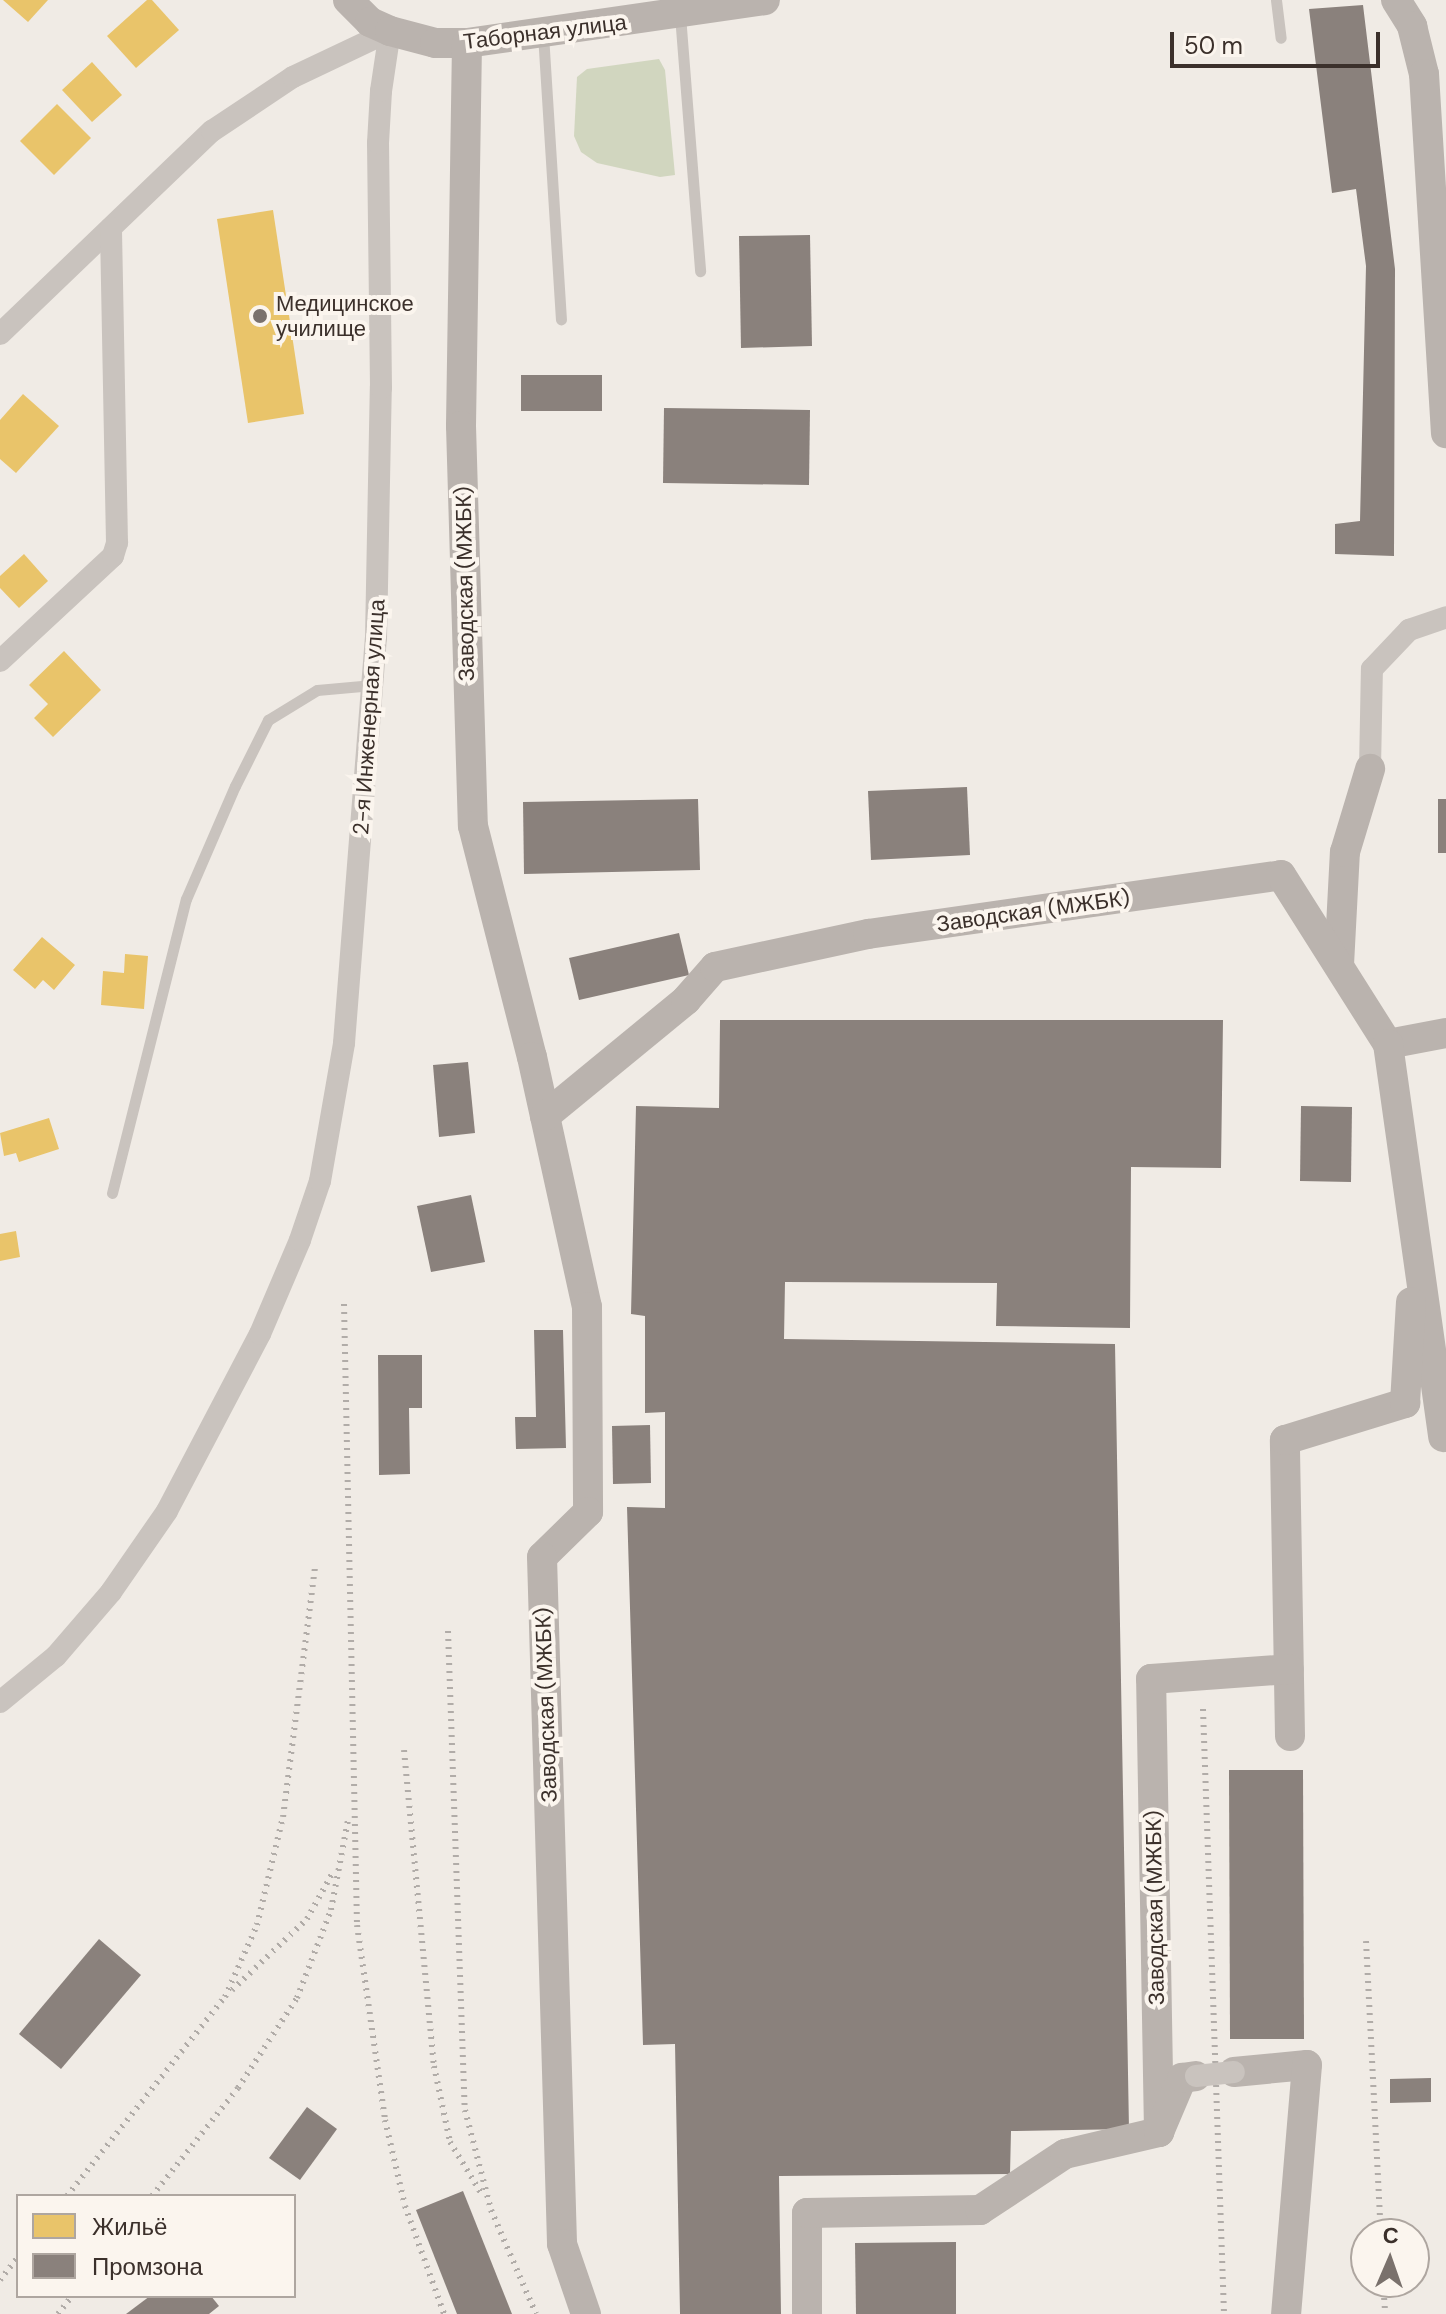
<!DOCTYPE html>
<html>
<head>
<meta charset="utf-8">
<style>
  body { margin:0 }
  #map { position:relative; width:1446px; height:2314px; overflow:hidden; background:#f0ebe5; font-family:"DM Sans",sans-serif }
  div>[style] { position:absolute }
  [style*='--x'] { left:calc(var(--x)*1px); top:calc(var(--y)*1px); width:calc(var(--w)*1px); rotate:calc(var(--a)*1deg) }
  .green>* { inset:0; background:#d1d6bf }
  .homes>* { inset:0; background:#e9c46a }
  .industry>* { inset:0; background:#8a817c }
  .lane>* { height:11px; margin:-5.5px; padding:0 5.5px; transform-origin:5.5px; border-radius:5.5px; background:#c9c3be }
  .street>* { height:22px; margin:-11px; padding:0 11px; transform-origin:11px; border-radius:11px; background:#c9c3be }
  .secondary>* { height:30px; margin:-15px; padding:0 15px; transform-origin:15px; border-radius:15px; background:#bab3ae }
  .rail>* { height:6px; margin-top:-3px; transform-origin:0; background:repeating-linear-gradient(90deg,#b1aca8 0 2px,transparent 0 8px) }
  .street-bridge>* { height:22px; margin:-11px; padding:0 11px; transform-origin:11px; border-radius:11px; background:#c9c3be }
  .dots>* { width:22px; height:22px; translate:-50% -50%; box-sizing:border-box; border:4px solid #fbf5ee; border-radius:50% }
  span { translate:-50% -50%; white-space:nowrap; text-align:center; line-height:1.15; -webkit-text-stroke:8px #fbf5ee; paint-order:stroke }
  .street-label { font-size:22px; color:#3b302b }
  .poi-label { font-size:22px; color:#3b302b }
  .left { translate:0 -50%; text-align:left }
  .legend { position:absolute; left:16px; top:2194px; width:280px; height:104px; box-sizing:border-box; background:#fbf5ee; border:2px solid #aea6a0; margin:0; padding:10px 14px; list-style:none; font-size:24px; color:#3b302b }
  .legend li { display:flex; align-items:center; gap:16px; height:40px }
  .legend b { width:40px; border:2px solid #aea6a0 }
  .north { position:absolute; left:1350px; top:2218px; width:80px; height:80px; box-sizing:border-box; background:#fbf5ee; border:2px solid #aea6a0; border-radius:50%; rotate:2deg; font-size:22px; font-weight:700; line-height:32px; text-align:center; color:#3b302b }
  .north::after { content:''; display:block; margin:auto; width:28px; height:36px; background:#7a716c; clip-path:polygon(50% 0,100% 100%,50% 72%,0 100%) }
  .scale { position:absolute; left:1170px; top:32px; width:210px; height:36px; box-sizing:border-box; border:4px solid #3b302b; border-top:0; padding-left:10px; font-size:24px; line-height:28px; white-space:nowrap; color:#3b302b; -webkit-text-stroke:6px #fbf5ee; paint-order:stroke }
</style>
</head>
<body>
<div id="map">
  <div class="green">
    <div style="clip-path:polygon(659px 59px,665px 70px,675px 175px,660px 177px,597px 163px,581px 152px,574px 136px,577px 77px,587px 69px)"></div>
  </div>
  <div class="homes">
    <div style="clip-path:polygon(3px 0,48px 0,28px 22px)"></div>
    <div style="clip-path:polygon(147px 0,152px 0,179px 30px,136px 68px,107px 36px)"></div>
    <div style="clip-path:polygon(92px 62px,122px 95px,92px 122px,62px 90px)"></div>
    <div style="clip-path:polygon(57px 104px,91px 138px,54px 175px,20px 141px)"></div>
    <div style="clip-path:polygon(273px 210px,304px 414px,248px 423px,217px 219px)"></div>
    <div style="clip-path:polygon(23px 394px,59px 426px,16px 473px,0 459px,0 420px)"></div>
    <div style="clip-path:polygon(24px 554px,48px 581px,19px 608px,0 588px,0 576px)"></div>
    <div style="clip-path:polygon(64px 651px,101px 690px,53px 737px,34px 718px,48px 704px,29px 685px)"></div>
    <div style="clip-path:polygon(42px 937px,75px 965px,54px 990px,43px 980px,35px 989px,13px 970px)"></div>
    <div style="clip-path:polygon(125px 954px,148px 956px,144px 1009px,101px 1005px,103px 971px,124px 973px)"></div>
    <div style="clip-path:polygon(49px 1118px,59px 1149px,19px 1162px,16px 1153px,4px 1156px,0 1133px)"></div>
    <div style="clip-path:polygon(16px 1231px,20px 1257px,0 1261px,0 1234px)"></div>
  </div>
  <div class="industry">
    <div style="clip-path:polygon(1363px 5px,1395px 269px,1394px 556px,1335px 554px,1335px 524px,1360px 521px,1366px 266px,1356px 189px,1332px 193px,1309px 9px)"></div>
    <div style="clip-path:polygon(810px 235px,812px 346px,741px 348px,739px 236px)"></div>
    <div style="clip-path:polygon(521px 375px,602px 375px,602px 411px,521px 411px)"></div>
    <div style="clip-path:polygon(664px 408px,810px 410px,809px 485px,663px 483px)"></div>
    <div style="clip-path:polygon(967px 787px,970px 855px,871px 860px,868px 791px)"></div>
    <div style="clip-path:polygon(698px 799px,700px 870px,524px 874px,523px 802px)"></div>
    <div style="clip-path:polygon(1438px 799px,1446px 799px,1446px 853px,1438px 853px)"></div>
    <div style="clip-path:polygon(679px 933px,689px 975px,579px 1000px,569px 958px)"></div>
    <div style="clip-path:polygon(720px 1020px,1223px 1020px,1221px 1168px,1131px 1167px,1130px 1328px,996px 1326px,997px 1283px,785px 1282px,784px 1339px,1115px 1344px,1129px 2129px,1011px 2131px,1010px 2174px,779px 2176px,781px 2314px,680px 2314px,675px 2044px,643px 2045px,627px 1507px,665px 1508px,665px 1412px,645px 1413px,645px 1316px,631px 1314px,636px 1106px,719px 1108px)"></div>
    <div style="clip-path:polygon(468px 1062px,475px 1133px,439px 1137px,433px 1065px)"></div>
    <div style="clip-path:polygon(1301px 1106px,1352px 1107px,1351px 1182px,1300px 1181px)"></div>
    <div style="clip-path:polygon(471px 1195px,485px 1262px,431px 1272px,417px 1206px)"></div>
    <div style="clip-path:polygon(534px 1330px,563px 1330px,566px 1448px,516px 1449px,515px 1417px,536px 1417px)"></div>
    <div style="clip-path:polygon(378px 1355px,422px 1355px,422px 1408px,409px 1408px,410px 1474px,379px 1475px)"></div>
    <div style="clip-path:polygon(650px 1425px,651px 1483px,613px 1484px,612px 1426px)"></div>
    <div style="clip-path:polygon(1229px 1770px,1303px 1770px,1304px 2039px,1230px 2039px)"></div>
    <div style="clip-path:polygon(99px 1939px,141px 1975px,61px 2069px,19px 2034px)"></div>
    <div style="clip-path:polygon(1431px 2078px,1431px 2102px,1390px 2103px,1390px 2079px)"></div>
    <div style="clip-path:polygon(307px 2107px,337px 2129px,300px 2180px,269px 2158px)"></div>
    <div style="clip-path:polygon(463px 2191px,512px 2314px,457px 2314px,416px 2210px)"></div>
    <div style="clip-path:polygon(956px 2242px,956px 2314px,856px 2314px,855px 2243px)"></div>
    <div style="clip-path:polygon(150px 2296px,211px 2296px,219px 2306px,209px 2314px,126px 2314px)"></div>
  </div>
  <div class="lane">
    <div style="--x:1276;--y:0;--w:38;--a:83"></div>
    <div style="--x:680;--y:15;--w:257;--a:85.5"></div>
    <div style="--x:543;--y:34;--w:286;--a:86.4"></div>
    <div style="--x:112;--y:1193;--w:303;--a:-75.9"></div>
    <div style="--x:186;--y:899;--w:123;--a:-66.6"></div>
    <div style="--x:235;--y:786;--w:74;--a:-63.4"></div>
    <div style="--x:268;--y:720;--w:57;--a:-31.5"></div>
    <div style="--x:317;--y:690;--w:56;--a:-5.1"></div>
  </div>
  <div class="street">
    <div style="--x:0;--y:334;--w:294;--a:-43.8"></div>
    <div style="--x:212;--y:131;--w:97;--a:-33.7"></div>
    <div style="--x:293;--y:77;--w:107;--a:-25.4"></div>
    <div style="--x:0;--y:661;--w:154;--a:-42.9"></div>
    <div style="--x:113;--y:556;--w:14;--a:-73"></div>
    <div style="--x:117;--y:543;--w:315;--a:-91.1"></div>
    <div style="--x:1370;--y:769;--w:100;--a:-88.9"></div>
    <div style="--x:1372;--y:669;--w:54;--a:-46.5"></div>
    <div style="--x:1409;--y:630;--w:39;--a:-19"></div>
    <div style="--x:0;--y:1702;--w:72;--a:-39.4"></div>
    <div style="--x:56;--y:1656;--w:84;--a:-49.3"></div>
    <div style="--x:111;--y:1592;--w:98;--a:-55.3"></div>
    <div style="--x:167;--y:1511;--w:200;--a:-62.3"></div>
    <div style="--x:260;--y:1334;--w:102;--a:-66.9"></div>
    <div style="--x:300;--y:1240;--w:62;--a:-71.3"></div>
    <div style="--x:320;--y:1181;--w:140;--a:-80.1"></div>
    <div style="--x:344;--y:1043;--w:406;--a:-85.5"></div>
    <div style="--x:376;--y:638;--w:250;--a:-88.9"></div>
    <div style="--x:381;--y:388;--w:245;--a:-90.7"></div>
    <div style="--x:378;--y:143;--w:52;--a:-86.7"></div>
    <div style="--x:381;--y:91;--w:61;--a:-81.5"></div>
  </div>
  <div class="secondary">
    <div style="--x:348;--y:0;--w:31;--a:45"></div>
    <div style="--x:370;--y:22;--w:22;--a:24"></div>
    <div style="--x:390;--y:31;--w:47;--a:14.9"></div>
    <div style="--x:435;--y:43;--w:32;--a:0"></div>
    <div style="--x:467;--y:43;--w:301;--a:-8.2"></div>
    <div style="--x:1396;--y:0;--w:31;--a:58"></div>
    <div style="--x:1412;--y:26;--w:49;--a:76"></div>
    <div style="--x:1424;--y:74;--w:360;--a:86.5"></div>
    <div style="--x:467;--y:43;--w:383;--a:90.9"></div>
    <div style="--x:461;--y:426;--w:400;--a:88.3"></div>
    <div style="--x:473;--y:826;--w:238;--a:75.7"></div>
    <div style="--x:532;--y:1057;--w:256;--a:77.6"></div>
    <div style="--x:587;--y:1307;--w:205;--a:89.7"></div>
    <div style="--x:588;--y:1512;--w:64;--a:135.6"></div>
    <div style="--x:542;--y:1557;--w:687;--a:88.33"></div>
    <div style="--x:562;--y:2244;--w:74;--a:71.1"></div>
    <div style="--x:1339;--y:965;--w:113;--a:-87"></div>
    <div style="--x:1345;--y:852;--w:87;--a:-73.2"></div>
    <div style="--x:1388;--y:1044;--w:59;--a:-10.7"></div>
    <div style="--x:545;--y:1116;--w:183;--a:-39.4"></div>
    <div style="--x:686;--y:1000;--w:44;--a:-48.7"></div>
    <div style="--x:715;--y:967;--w:157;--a:-12.2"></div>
    <div style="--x:868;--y:934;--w:417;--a:-8.1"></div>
    <div style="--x:1281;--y:875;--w:200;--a:57.7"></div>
    <div style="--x:1388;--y:1044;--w:397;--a:82"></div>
    <div style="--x:1290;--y:1736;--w:296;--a:-91"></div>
    <div style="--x:1285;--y:1440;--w:126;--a:-17.1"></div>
    <div style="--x:1405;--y:1403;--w:101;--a:-86.6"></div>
    <div style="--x:1234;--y:2072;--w:73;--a:-5.5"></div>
    <div style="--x:1307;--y:2065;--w:250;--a:94.8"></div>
    <div style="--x:1159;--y:2132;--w:453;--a:-91"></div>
    <div style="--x:1151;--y:1679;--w:138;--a:-4.1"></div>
    <div style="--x:807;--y:2314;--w:101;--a:-90"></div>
    <div style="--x:807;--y:2213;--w:173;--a:-1"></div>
    <div style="--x:980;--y:2210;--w:102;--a:-33.4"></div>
    <div style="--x:1065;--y:2154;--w:97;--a:-13.2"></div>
    <div style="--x:1159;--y:2132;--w:59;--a:-66.9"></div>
    <div style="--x:1182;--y:2078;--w:14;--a:-8"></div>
  </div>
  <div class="rail">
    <div style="--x:344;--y:1304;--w:621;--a:88.8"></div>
    <div style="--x:357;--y:1925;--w:197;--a:81.8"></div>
    <div style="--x:385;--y:2120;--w:88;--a:76.9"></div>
    <div style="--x:405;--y:2206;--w:115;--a:70.1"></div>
    <div style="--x:448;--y:1631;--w:479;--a:88"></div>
    <div style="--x:465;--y:2110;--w:103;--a:75.4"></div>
    <div style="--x:491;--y:2210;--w:113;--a:66.6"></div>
    <div style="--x:1203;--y:1709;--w:605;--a:88.01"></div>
    <div style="--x:404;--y:1750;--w:317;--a:84.6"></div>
    <div style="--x:434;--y:2066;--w:78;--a:78.1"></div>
    <div style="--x:450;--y:2142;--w:60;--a:58.7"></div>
    <div style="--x:1366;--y:1941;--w:293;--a:87.1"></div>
    <div style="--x:232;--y:1990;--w:103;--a:-43.4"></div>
    <div style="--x:307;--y:1919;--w:54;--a:-61"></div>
    <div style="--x:67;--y:2196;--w:254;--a:-51.6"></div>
    <div style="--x:225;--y:1997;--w:79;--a:-66"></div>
    <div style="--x:257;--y:1925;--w:111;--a:-76.5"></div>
    <div style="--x:283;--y:1817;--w:252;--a:-82.7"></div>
    <div style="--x:152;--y:2196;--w:138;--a:-51.5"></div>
    <div style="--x:238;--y:2088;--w:108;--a:-56.8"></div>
    <div style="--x:297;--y:1998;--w:94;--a:-68.9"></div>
    <div style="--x:331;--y:1910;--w:92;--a:-79.3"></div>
    <div style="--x:0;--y:2280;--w:29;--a:-52"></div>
    <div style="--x:1383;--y:2282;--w:32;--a:86"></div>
    <div style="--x:58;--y:2314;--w:23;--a:-52"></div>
  </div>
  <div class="street-bridge">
    <div style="--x:1196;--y:2076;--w:38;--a:-6"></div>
  </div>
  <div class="dots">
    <div style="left:260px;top:316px;background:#7a716c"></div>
  </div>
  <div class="street-label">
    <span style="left:545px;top:32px;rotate:-7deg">Таборная улица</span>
    <span style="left:465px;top:584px;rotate:-91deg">Заводская (МЖБК)</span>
    <span style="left:369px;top:717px;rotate:-86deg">2-я Инженерная улица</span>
    <span style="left:1033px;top:911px;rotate:-8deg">Заводская (МЖБК)</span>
    <span style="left:546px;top:1705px;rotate:-92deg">Заводская (МЖБК)</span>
    <span style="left:1155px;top:1908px;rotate:-91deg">Заводская (МЖБК)</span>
  </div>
  <div class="poi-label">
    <span class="left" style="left:276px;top:316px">Медицинское<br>училище</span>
  </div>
  <ul class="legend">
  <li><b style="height:22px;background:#e9c46a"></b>Жильё</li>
  <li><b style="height:22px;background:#8a817c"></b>Промзона</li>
  </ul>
  <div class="north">С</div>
  <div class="scale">50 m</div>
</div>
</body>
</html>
